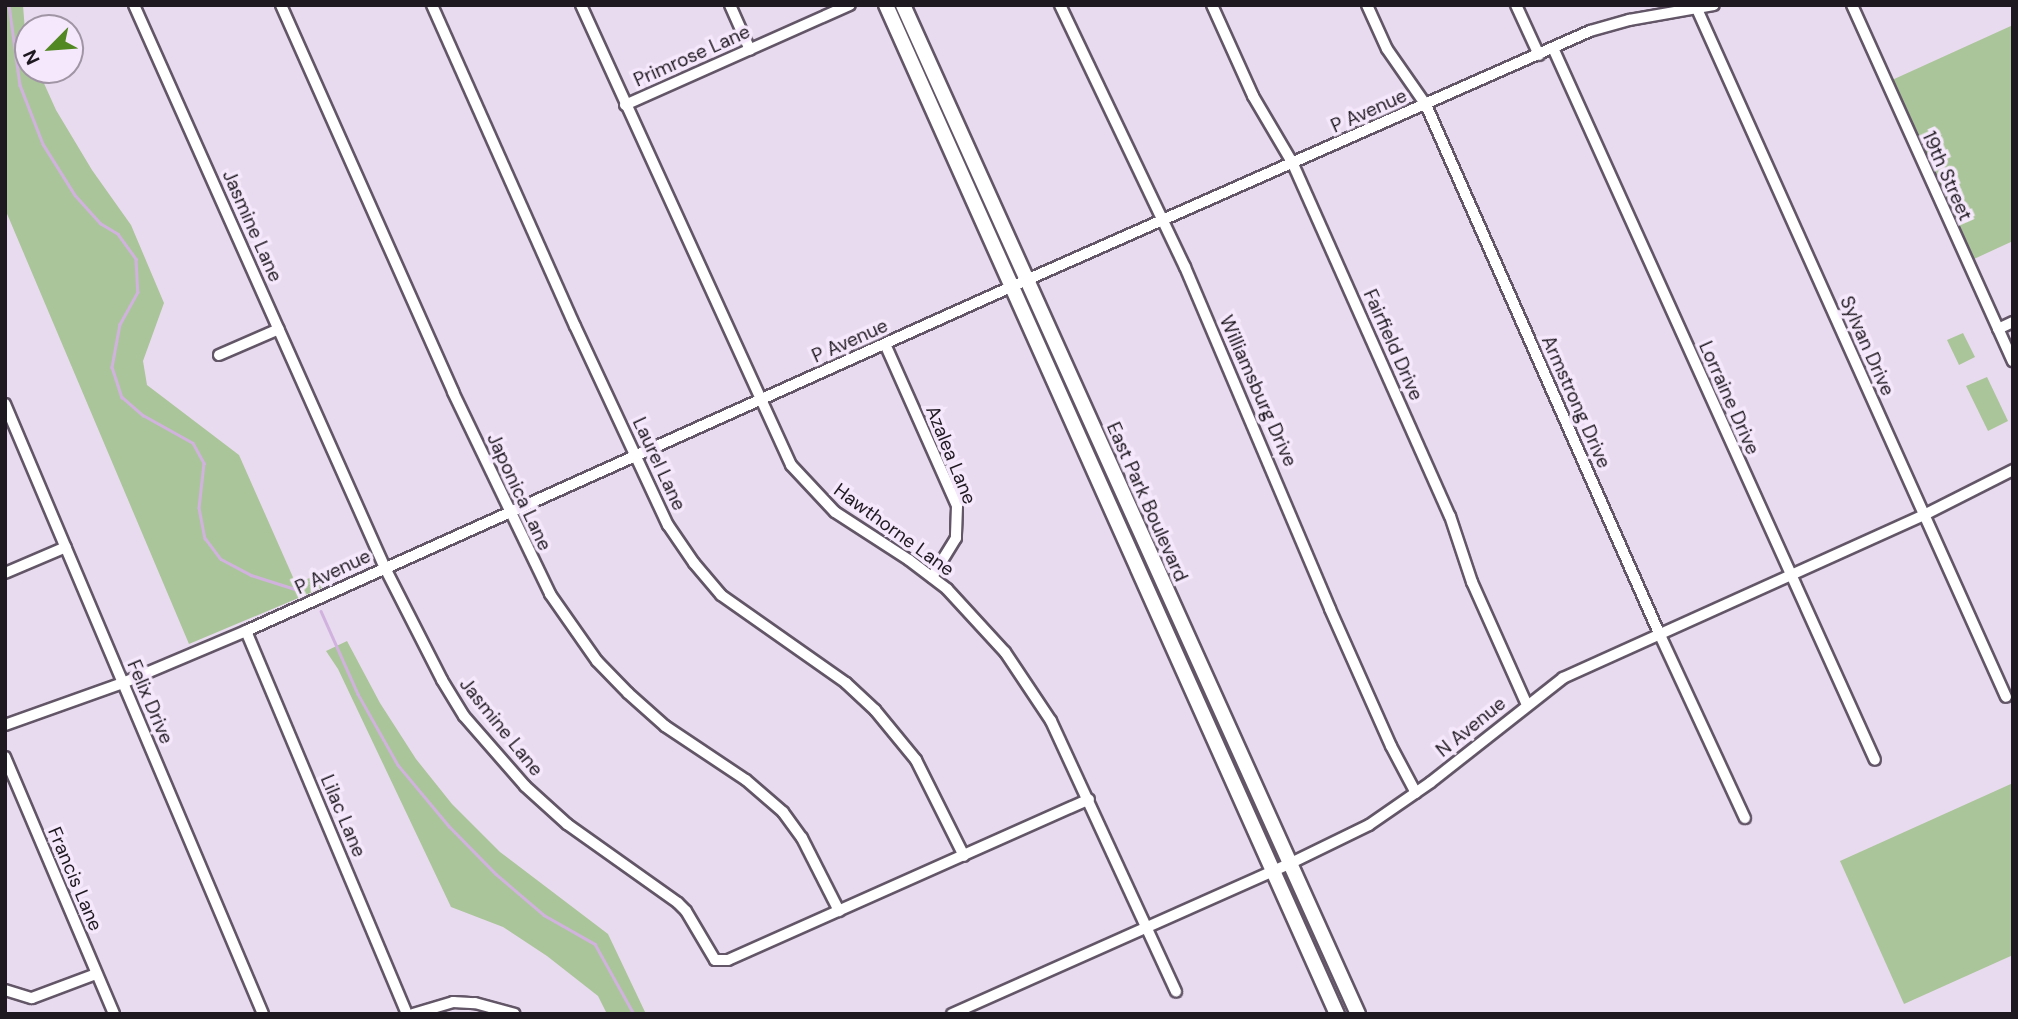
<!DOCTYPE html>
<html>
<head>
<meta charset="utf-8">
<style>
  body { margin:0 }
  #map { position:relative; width:2018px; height:1019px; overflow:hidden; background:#e9dbef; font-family:"DM Sans",sans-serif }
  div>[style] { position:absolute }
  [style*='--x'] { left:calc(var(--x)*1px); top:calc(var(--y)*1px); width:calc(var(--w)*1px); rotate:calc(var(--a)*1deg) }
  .green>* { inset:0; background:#abc59a }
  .stream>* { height:2.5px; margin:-1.25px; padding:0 1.25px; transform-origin:1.25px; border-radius:1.25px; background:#d1b2df }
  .roads { filter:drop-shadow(2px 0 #625667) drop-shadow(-2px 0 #625667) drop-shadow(0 2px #625667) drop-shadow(0 -2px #625667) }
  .minor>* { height:10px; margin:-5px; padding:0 5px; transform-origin:5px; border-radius:5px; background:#fff }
  .major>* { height:14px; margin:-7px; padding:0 7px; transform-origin:7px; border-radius:7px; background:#fff }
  span { translate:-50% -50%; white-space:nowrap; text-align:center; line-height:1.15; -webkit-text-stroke:7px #f6e8fc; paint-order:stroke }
  .street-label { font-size:19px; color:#1e1920 }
  .frame { position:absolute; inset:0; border:7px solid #1e1920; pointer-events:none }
  .north { position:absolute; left:14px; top:14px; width:70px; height:70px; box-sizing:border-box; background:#f6e8fc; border:2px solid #a095a4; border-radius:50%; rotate:245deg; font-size:19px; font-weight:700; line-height:28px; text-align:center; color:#1e1920 }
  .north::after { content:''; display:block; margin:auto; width:24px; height:32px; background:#528822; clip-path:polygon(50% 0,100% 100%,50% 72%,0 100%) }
</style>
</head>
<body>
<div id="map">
  <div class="green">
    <div style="clip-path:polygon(5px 5px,23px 5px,28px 70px,38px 70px,56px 110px,92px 170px,131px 225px,164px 303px,143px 361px,147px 385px,239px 455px,296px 584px,316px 575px,322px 588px,189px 644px,5px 209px)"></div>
    <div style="clip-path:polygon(2013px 25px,2013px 241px,1974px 259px,1892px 80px)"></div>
    <div style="clip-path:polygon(1963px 333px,1975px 357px,1959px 365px,1947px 340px)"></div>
    <div style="clip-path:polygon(1987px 377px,2008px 421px,1988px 431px,1966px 386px)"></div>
    <div style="clip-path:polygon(347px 641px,380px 703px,416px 759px,452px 804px,500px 852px,608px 934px,646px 1014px,607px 1014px,598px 996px,547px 956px,503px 927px,451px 907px,338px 669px,326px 651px)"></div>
    <div style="clip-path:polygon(2013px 783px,2013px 955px,1904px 1004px,1840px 861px)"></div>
  </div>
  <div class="stream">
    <div style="--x:9;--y:5;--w:81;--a:82.2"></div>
    <div style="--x:20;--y:85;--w:63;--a:68.7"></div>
    <div style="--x:43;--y:144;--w:60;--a:57.9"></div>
    <div style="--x:75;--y:195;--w:38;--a:48"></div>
    <div style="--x:100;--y:223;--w:21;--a:31"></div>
    <div style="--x:118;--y:234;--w:31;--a:54"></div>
    <div style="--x:136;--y:259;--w:33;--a:87"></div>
    <div style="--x:138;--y:292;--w:37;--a:119"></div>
    <div style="--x:120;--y:324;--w:44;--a:100.5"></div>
    <div style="--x:112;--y:367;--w:32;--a:72"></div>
    <div style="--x:122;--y:397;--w:28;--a:41"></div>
    <div style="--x:143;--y:415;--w:57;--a:29.2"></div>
    <div style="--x:193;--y:443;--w:23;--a:61"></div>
    <div style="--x:204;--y:463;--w:45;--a:96.3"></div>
    <div style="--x:199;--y:508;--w:31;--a:79"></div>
    <div style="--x:205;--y:538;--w:26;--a:53"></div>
    <div style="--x:221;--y:559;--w:34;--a:28"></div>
    <div style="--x:251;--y:575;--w:49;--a:17.7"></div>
    <div style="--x:321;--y:611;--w:91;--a:66"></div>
    <div style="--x:358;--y:694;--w:81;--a:60.6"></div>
    <div style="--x:398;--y:765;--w:80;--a:50.1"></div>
    <div style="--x:449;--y:826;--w:67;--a:45.6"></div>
    <div style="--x:496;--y:874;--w:63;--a:40.5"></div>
    <div style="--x:544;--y:915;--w:59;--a:29.6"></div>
    <div style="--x:595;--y:944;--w:80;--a:60.9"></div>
  </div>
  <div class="roads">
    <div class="minor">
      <div style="--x:134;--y:5;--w:616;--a:65.97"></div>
      <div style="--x:385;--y:568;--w:126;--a:63"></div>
      <div style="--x:442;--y:680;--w:42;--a:58.6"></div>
      <div style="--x:464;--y:716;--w:93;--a:48.9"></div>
      <div style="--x:525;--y:786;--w:57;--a:42.1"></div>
      <div style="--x:567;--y:824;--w:136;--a:35.4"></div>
      <div style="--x:678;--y:903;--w:11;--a:45"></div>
      <div style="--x:686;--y:911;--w:57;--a:59.4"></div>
      <div style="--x:715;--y:960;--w:13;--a:0"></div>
      <div style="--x:728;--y:960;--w:395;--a:-24"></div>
      <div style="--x:281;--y:5;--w:424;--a:66"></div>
      <div style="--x:453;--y:392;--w:224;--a:64.3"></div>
      <div style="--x:550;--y:594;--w:82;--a:55"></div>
      <div style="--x:597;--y:661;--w:45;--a:45.9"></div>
      <div style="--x:628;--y:693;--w:50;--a:41.7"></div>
      <div style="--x:665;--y:726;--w:97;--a:33.7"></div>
      <div style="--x:746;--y:780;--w:49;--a:40.9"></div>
      <div style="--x:783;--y:812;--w:32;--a:54"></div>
      <div style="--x:802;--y:838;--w:82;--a:63.1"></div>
      <div style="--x:432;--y:5;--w:351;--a:66"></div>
      <div style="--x:575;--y:326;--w:220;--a:65"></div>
      <div style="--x:668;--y:525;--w:46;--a:55.6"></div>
      <div style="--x:694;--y:563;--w:42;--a:49.8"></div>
      <div style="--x:721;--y:595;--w:153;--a:35.1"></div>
      <div style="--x:846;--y:683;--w:40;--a:43"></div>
      <div style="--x:875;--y:710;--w:65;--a:50.6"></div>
      <div style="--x:916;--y:760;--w:107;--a:63.4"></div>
      <div style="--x:581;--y:5;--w:506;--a:65.46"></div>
      <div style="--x:791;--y:465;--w:64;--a:46.9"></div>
      <div style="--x:835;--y:512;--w:88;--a:33"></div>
      <div style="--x:909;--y:560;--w:48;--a:37.3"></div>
      <div style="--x:947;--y:589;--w:86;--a:47.4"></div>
      <div style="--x:1005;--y:652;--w:83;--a:56.3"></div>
      <div style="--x:1051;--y:721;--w:298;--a:65.2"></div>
      <div style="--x:730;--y:5;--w:49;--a:66"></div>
      <div style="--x:1060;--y:5;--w:290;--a:64.5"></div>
      <div style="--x:1185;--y:267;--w:371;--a:67"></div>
      <div style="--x:1330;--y:609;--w:150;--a:66"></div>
      <div style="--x:1391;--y:746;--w:53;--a:62"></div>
      <div style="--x:1212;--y:5;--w:100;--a:65.7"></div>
      <div style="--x:1253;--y:96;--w:79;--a:59.5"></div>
      <div style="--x:1293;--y:164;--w:385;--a:66"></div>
      <div style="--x:1450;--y:516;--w:70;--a:71.6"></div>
      <div style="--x:1472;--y:582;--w:135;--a:65.9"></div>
      <div style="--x:1367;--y:5;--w:48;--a:65.6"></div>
      <div style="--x:1387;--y:49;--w:68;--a:55.1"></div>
      <div style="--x:1426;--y:105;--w:577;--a:66.19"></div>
      <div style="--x:1659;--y:633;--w:204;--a:65.1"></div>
      <div style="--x:1516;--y:5;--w:55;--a:65.3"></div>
      <div style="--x:1852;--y:5;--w:391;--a:65.7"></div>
      <div style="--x:1697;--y:9;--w:754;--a:65.81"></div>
      <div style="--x:1553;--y:48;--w:781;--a:65.67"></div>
      <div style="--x:625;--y:105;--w:246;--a:-24"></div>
      <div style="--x:1998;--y:329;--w:17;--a:-25"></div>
      <div style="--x:885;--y:344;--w:177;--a:66"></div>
      <div style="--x:957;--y:506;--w:32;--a:92"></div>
      <div style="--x:956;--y:538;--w:46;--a:121.6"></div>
      <div style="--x:219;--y:355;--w:65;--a:-23.4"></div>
      <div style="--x:5;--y:404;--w:662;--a:67.07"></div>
      <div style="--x:5;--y:573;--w:66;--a:-23.1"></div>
      <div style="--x:246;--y:631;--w:415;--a:67.2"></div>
      <div style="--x:5;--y:725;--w:125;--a:-19.6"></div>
      <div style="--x:123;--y:683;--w:134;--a:-22.9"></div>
      <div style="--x:246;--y:631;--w:841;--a:-24.22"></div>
      <div style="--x:1013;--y:286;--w:631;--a:-23.84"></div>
      <div style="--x:1590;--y:31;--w:41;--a:-15.8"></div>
      <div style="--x:1629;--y:20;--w:86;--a:-10"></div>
      <div style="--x:5;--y:757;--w:279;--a:67"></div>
      <div style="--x:5;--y:990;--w:28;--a:17"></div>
      <div style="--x:32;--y:998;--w:68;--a:-20.6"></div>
      <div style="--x:413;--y:1014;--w:42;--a:-16.7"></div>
      <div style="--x:453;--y:1002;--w:22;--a:3"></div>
      <div style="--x:475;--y:1003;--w:41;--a:15.4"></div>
      <div style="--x:952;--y:1014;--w:369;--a:-24"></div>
      <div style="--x:1289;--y:864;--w:89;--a:-26"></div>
      <div style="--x:1369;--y:825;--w:75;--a:-34.7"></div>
      <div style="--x:1431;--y:782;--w:168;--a:-38.2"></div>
      <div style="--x:1563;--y:678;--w:396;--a:-24.3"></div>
      <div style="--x:1924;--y:515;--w:100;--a:-26.8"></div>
    </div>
    <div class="major">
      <div style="--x:886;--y:5;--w:1105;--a:65.92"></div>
      <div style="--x:903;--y:5;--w:1107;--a:65.73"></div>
    </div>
  </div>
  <div class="street-label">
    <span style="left:692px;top:56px;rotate:-24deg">Primrose Lane</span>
    <span style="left:1369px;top:111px;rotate:-24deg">P Avenue</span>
    <span style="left:1947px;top:176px;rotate:66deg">19th Street</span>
    <span style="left:252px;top:226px;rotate:66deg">Jasmine Lane</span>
    <span style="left:850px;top:341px;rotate:-24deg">P Avenue</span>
    <span style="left:1393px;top:345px;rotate:66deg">Fairfield Drive</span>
    <span style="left:1867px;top:346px;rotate:66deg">Sylvan Drive</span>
    <span style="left:1258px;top:391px;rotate:66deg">Williamsburg Drive</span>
    <span style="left:1729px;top:398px;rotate:66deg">Lorraine Drive</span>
    <span style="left:1576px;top:402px;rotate:66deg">Armstrong Drive</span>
    <span style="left:951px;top:455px;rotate:68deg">Azalea Lane</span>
    <span style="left:659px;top:464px;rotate:65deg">Laurel Lane</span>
    <span style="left:519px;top:492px;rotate:65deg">Japonica Lane</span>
    <span style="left:1147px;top:502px;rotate:66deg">East Park Boulevard</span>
    <span style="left:894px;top:530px;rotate:36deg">Hawthorne Lane</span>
    <span style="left:333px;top:572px;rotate:-25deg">P Avenue</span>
    <span style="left:150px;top:702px;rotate:67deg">Felix Drive</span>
    <span style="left:501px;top:727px;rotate:51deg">Jasmine Lane</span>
    <span style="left:1471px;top:727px;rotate:-39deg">N Avenue</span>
    <span style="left:343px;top:816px;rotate:67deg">Lilac Lane</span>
    <span style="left:75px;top:879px;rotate:67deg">Francis Lane</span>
  </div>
  <div class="frame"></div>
  <div class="north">N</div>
</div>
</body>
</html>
